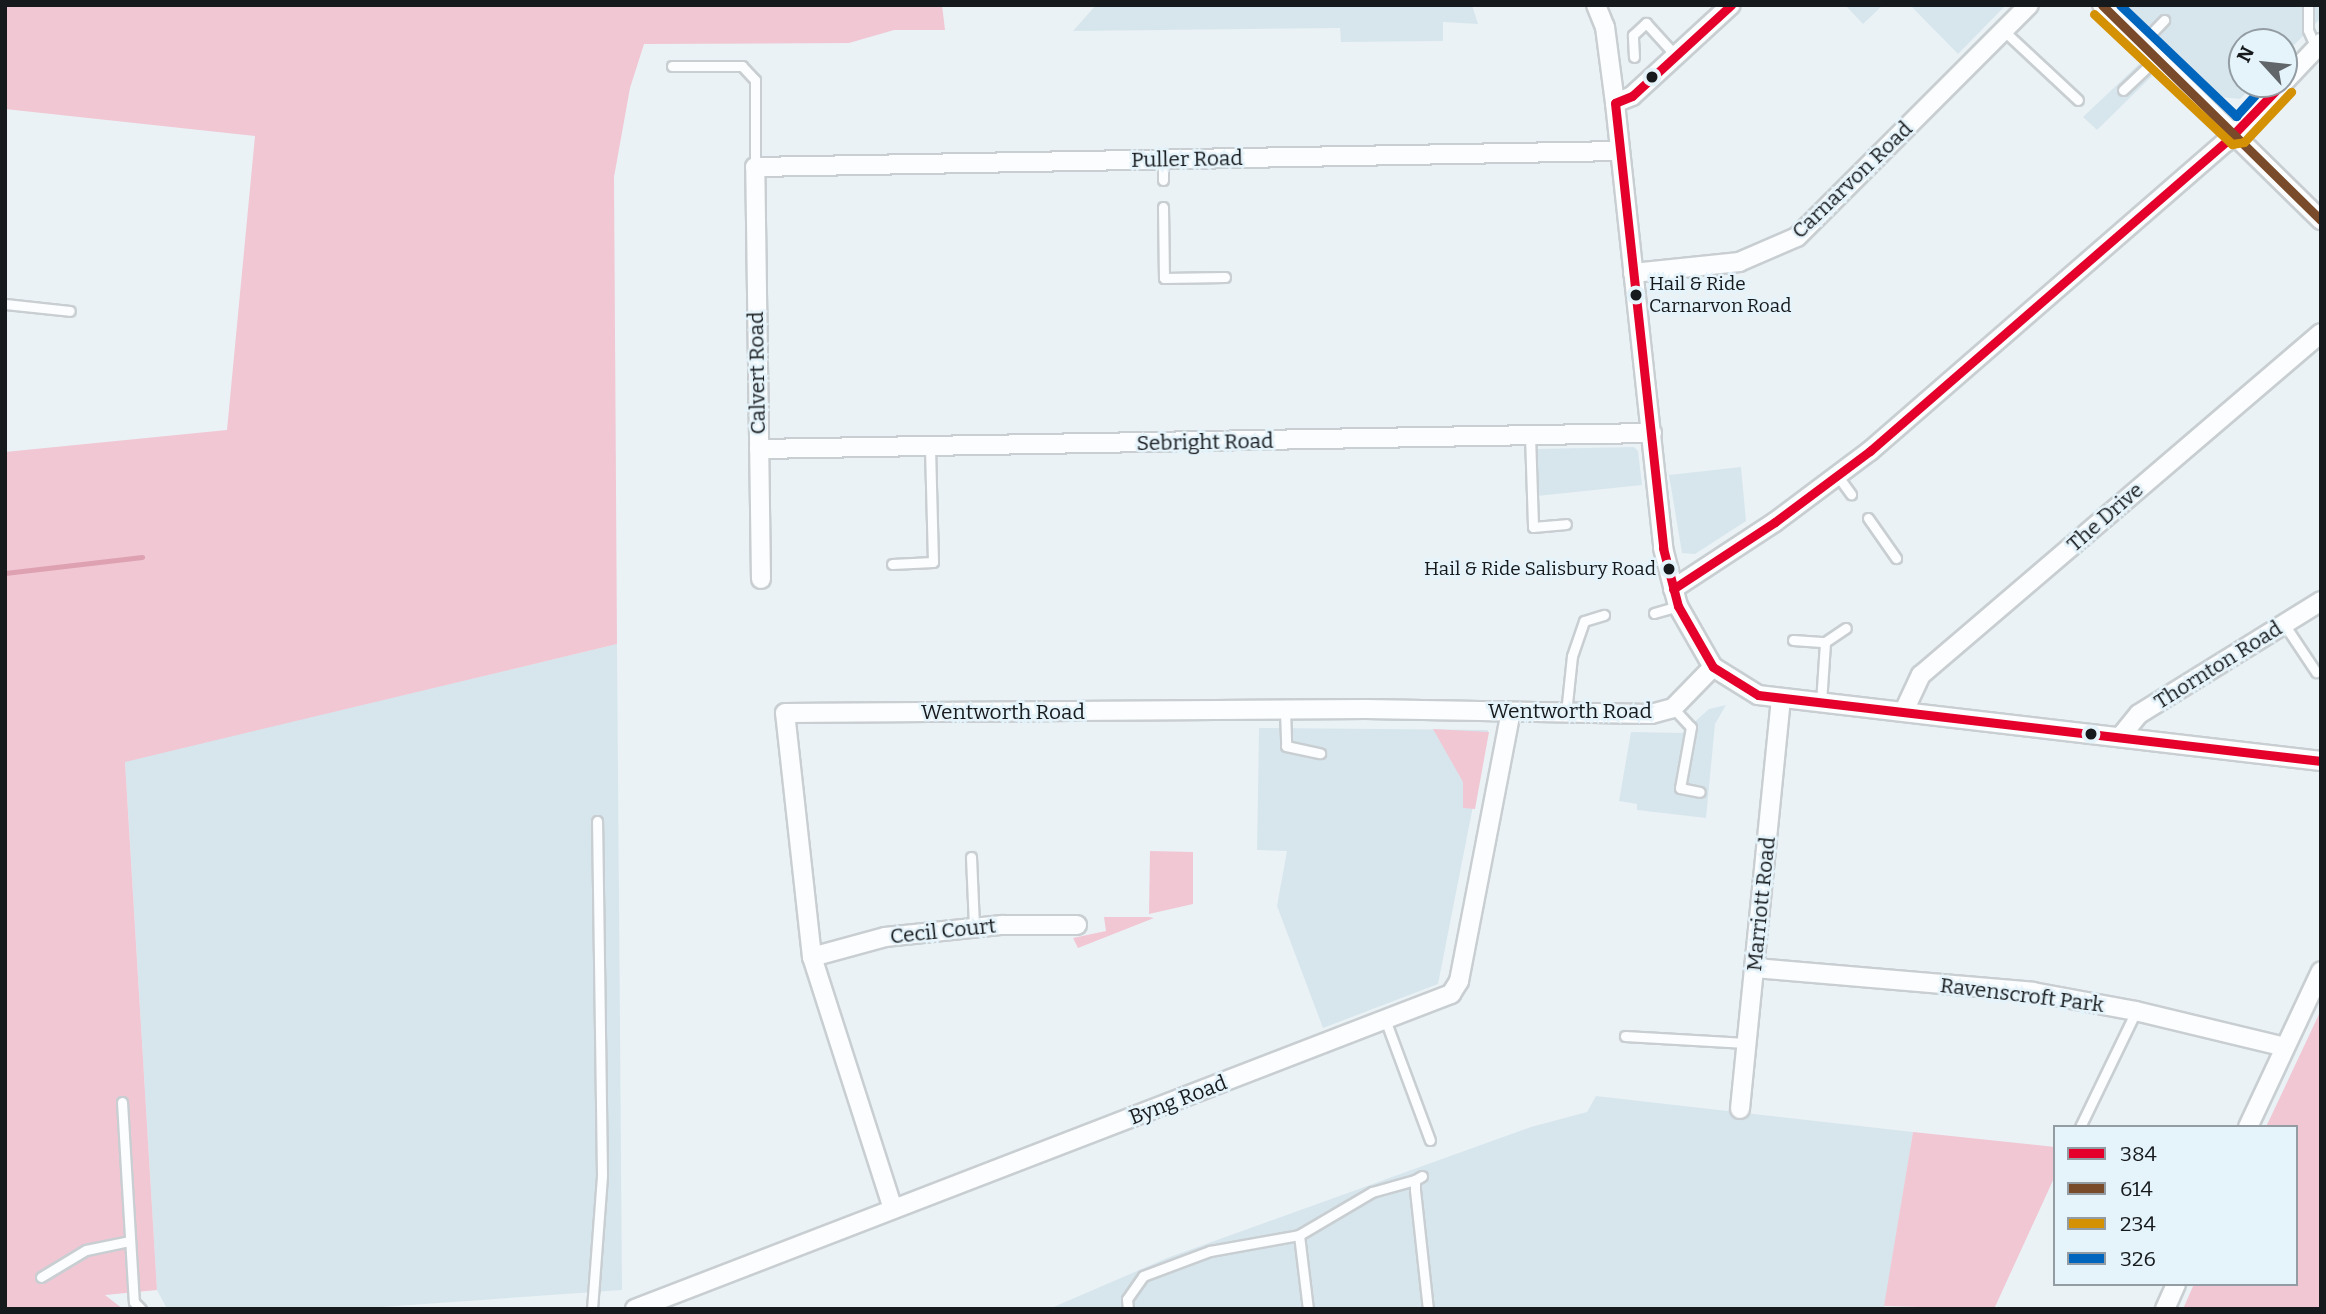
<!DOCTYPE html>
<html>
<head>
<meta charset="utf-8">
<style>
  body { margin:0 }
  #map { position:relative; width:2326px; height:1314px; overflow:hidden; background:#eaf2f5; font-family:Bitter,serif }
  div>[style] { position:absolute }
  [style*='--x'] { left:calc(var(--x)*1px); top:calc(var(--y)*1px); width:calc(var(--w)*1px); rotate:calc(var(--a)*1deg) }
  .built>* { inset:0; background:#d7e6ed }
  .green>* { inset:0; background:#f0c7d3 }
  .stream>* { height:5px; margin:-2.5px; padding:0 2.5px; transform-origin:2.5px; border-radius:2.5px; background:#dea1b2 }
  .roads { filter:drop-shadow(2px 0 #c8ced1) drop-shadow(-2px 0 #c8ced1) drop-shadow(0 2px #c8ced1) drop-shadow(0 -2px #c8ced1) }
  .lane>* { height:9px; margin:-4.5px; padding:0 4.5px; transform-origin:4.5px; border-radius:4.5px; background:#fcfdfe }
  .street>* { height:18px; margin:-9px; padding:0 9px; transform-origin:9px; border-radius:9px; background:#fcfdfe }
  .bus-1>* { height:9px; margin:-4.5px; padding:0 4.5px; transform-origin:4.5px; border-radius:4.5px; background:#e4002b }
  .bus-2>* { height:9px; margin:-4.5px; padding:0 4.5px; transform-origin:4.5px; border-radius:4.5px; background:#7a4b2a }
  .bus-3>* { height:9px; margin:-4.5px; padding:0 4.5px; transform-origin:4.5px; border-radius:4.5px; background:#d59104 }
  .bus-4>* { height:9px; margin:-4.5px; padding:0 4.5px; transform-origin:4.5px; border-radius:4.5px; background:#0065bd }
  .dots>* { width:19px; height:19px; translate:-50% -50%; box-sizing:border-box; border:4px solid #e5f3fa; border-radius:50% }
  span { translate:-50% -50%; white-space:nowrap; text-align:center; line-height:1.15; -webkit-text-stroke:5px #e5f3fa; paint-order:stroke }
  .bus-label { font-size:19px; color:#161a1d }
  .left { translate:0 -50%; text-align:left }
  .right { translate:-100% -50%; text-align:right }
  .street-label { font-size:21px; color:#161a1d }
  .frame { position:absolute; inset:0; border:7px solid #161a1d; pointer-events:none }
  .legend { position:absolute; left:2053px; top:1125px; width:245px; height:161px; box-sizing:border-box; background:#e5f3fa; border:2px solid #929ca2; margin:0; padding:9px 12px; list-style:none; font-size:21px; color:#161a1d }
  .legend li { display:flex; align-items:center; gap:14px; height:35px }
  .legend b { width:35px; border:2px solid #929ca2 }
  .north { position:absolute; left:2228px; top:28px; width:70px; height:70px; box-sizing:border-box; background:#e5f3fa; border:2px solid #929ca2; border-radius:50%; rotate:297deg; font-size:19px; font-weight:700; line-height:28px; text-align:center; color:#161a1d }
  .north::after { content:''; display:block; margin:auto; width:24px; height:32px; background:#606669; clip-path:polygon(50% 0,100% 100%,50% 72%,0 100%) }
</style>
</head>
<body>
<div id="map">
  <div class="built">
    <div style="clip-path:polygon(1096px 5px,1472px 5px,1478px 24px,1443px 22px,1443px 41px,1341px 42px,1340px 28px,1073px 31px)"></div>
    <div style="clip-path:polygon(1845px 5px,1883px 5px,1863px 24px)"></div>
    <div style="clip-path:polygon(1910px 5px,2006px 5px,1958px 54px)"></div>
    <div style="clip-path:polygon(2123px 5px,2321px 5px,2321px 18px,2284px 55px,2284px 42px,2242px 42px,2242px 84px,2255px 84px,2240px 99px,2220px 97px)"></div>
    <div style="clip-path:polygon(2139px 64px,2152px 76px,2097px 130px,2083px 117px)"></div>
    <div style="clip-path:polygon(1634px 447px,1638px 451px,1642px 485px,1537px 496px,1535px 449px)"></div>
    <div style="clip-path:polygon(1741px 467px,1746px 521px,1695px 554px,1682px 553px,1669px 475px)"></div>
    <div style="clip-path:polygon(617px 644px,622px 1290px,354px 1309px,167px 1309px,157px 1290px,125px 761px)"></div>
    <div style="clip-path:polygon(1726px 705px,1715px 724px,1706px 818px,1637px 810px,1637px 804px,1619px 801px,1631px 732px,1682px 733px,1709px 709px)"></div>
    <div style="clip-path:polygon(1259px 728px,1488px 730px,1438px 984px,1323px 1028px,1277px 906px,1287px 851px,1257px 850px)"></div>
    <div style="clip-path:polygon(1596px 1096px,1913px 1132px,1884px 1309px,1049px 1309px,1167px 1258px,1531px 1127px,1587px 1112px)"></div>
  </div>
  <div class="green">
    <div style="clip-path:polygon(5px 5px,942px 5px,945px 30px,894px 30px,849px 43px,644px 44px,630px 88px,614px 177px,617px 644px,125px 762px,157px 1290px,105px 1295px,123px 1309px,5px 1309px,5px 452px,227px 430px,255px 136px,5px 109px)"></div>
    <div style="clip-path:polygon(1433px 729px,1489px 732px,1475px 809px,1463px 808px,1463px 782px)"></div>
    <div style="clip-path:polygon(1150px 851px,1193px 852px,1193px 904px,1149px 914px)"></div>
    <div style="clip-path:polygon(1104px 917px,1149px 917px,1154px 918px,1078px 948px,1073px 938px,1106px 931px)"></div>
    <div style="clip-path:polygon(2321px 1010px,2321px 1309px,2183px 1309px,2194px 1284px,2296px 1284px,2296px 1127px,2266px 1127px)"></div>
    <div style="clip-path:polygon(1913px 1132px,2055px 1147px,2055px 1176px,1994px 1309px,1884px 1306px)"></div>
  </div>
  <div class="stream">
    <div style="--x:5;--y:573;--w:138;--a:-6.7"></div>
  </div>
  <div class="roads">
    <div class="lane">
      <div style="--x:2308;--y:5;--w:25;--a:90"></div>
      <div style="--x:2308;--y:30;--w:20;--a:66"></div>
      <div style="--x:2004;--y:31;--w:101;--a:43"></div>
      <div style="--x:2142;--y:43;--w:32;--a:-46"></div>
      <div style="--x:1634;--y:57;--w:22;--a:-93"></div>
      <div style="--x:1633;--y:35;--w:18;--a:-43"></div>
      <div style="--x:1646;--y:23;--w:45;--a:47.7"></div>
      <div style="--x:672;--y:66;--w:70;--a:0"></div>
      <div style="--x:742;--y:66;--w:19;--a:47"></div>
      <div style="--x:755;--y:80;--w:87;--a:90"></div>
      <div style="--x:2123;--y:90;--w:47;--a:-43.3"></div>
      <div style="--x:1163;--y:159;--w:21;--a:90"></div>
      <div style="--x:1163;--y:207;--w:71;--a:89.2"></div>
      <div style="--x:1164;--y:278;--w:61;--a:-0.9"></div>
      <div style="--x:5;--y:304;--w:65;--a:6.1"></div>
      <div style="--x:1530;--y:435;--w:92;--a:88.1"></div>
      <div style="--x:1533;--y:527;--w:33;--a:-5"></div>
      <div style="--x:1837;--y:475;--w:24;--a:54"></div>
      <div style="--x:1868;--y:518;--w:49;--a:55"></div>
      <div style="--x:892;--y:564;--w:41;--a:-2.8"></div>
      <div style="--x:933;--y:562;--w:116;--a:-91.5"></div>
      <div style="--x:1654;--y:613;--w:25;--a:-16"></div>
      <div style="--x:2284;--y:624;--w:58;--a:56.3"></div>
      <div style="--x:1793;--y:640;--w:32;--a:4"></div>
      <div style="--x:1825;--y:642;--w:25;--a:-34"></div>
      <div style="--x:1821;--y:703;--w:61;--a:-86.2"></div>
      <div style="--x:1673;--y:708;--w:26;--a:47"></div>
      <div style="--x:1691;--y:727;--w:62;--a:100.2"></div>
      <div style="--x:1680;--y:788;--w:20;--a:11"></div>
      <div style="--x:1285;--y:710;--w:36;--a:88"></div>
      <div style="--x:1286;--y:746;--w:35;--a:12"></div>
      <div style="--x:1566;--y:713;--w:57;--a:-84"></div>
      <div style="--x:1572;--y:656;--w:37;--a:-71"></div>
      <div style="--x:1584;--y:621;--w:21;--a:-17"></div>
      <div style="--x:971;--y:857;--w:70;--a:87.5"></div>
      <div style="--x:1386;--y:1022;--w:126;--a:69.6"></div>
      <div style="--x:1625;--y:1036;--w:121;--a:3.3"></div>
      <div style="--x:122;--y:1102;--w:200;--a:86.6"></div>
      <div style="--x:134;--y:1302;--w:10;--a:45"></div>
      <div style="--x:2080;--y:1127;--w:129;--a:-64.2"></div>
      <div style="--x:1422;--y:1176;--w:8;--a:150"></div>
      <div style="--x:1415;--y:1180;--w:10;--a:90"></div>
      <div style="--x:1415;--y:1190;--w:120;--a:83.8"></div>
      <div style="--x:1299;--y:1235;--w:75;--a:83.1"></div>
      <div style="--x:41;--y:1277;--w:52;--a:-31"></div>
      <div style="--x:86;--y:1250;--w:45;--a:-11.6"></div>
      <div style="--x:592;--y:1309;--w:134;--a:-85.7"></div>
      <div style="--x:602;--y:1175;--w:354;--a:-90.8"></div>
      <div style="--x:1128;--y:1309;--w:10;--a:-96"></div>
      <div style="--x:1127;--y:1299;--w:28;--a:-55"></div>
      <div style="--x:1143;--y:1276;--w:72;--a:-20.5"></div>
      <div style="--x:1210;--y:1251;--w:90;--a:-10.2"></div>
      <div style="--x:1299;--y:1235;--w:85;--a:-30.5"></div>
      <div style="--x:1372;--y:1192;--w:45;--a:-15.6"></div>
    </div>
    <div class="street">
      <div style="--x:1596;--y:5;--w:24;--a:68"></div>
      <div style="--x:1605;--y:27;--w:77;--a:82.5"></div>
      <div style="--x:1615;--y:103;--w:448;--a:83.8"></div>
      <div style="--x:1663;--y:548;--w:60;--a:75.5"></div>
      <div style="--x:1678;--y:606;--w:70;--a:60.2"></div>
      <div style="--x:1713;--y:667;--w:53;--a:31.9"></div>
      <div style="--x:1758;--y:695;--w:567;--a:6.69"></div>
      <div style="--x:2102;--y:5;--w:307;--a:44.5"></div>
      <div style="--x:2284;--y:82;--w:54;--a:-46.5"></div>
      <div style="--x:1615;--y:103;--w:18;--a:-22"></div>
      <div style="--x:1632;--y:96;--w:134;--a:-42.6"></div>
      <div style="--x:1633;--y:273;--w:107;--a:-5.9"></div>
      <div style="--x:1739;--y:262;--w:63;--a:-23.3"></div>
      <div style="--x:1797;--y:237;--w:328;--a:-45"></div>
      <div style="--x:759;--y:449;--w:893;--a:-1.03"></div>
      <div style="--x:761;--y:579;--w:412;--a:-90.8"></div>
      <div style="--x:755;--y:167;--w:864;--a:-1.06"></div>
      <div style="--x:1673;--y:589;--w:122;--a:-33.3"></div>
      <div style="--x:1775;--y:522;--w:119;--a:-36.8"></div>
      <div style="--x:1870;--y:451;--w:471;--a:-41"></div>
      <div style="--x:2226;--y:142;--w:81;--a:-46"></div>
      <div style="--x:1904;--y:711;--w:40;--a:-65"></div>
      <div style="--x:1921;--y:675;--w:526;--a:-40.53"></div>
      <div style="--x:2121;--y:736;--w:28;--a:-51"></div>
      <div style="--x:2139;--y:714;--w:214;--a:-31.8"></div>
      <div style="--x:812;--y:957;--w:76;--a:-15.3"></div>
      <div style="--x:885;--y:937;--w:118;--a:-5.9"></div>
      <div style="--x:1002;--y:925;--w:75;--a:0"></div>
      <div style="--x:1755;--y:968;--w:279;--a:4.9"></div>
      <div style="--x:2033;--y:992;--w:105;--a:10.5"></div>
      <div style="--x:2136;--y:1011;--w:153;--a:13.6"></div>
      <div style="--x:1740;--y:1109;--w:412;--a:-84.3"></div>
      <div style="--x:2248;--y:1127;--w:172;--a:-64.9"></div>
      <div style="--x:893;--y:1209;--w:265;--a:-107.8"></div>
      <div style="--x:812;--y:957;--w:245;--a:-96.3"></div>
      <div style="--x:785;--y:713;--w:581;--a:-0.39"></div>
      <div style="--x:1366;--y:709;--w:285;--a:1"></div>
      <div style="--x:1651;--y:714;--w:23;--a:-15"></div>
      <div style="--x:1673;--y:708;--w:57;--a:-45.7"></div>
      <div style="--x:635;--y:1309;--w:875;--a:-21.11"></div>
      <div style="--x:1451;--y:994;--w:15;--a:-58"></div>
      <div style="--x:1459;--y:981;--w:274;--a:-79.1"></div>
      <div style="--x:2165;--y:1309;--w:27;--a:-66"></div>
    </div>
  </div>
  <div class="bus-1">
    <div style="--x:1731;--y:5;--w:134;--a:137.4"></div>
    <div style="--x:1632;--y:96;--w:18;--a:158"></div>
    <div style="--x:1615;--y:103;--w:448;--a:83.8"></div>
    <div style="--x:1663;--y:548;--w:60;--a:75.5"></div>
    <div style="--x:1678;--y:606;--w:70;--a:60.2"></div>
    <div style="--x:1713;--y:667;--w:53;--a:31.9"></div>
    <div style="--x:1758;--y:695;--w:567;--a:6.69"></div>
    <div style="--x:1673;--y:589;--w:122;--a:-33.3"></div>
    <div style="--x:1775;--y:522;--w:119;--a:-36.8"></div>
    <div style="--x:1870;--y:451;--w:471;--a:-41"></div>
    <div style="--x:2226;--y:142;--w:81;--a:-46"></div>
  </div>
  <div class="bus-2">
    <div style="--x:2102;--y:5;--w:307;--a:44.5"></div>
  </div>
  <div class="bus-3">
    <div style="--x:2094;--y:14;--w:190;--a:43.3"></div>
    <div style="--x:2232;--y:144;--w:12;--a:-9"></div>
    <div style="--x:2244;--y:142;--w:69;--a:-46.8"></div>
  </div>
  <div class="bus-4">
    <div style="--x:2120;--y:5;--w:161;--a:43.7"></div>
    <div style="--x:2236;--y:116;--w:43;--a:-47.8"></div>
  </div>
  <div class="dots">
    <div style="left:1652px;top:77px;background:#161a1d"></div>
    <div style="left:1636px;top:295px;background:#161a1d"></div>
    <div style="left:1669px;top:569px;background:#161a1d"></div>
    <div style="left:2091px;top:734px;background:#161a1d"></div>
  </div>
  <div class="bus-label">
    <span class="left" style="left:1649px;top:295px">Hail &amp; Ride<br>Carnarvon Road</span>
    <span class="right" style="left:1656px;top:569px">Hail &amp; Ride Salisbury Road</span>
  </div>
  <div class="street-label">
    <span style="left:1187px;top:159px;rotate:-1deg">Puller Road</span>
    <span style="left:1852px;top:180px;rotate:-44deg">Carnarvon Road</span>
    <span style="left:757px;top:373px;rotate:-91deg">Calvert Road</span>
    <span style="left:1205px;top:442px;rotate:-1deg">Sebright Road</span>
    <span style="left:2105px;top:517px;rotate:-41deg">The Drive</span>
    <span style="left:2218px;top:665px;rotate:-32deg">Thornton Road</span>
    <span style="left:1570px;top:711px">Wentworth Road</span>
    <span style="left:1003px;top:712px">Wentworth Road</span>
    <span style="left:1761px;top:904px;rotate:-84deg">Marriott Road</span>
    <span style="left:943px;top:931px;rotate:-6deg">Cecil Court</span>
    <span style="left:2022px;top:995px;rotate:7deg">Ravenscroft Park</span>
    <span style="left:1178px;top:1100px;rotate:-21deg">Byng Road</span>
  </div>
  <div class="frame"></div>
  <ul class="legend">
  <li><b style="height:9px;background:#e4002b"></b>384</li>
  <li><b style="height:9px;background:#7a4b2a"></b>614</li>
  <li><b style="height:9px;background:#d59104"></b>234</li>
  <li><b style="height:9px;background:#0065bd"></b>326</li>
  </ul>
  <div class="north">N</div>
</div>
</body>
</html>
